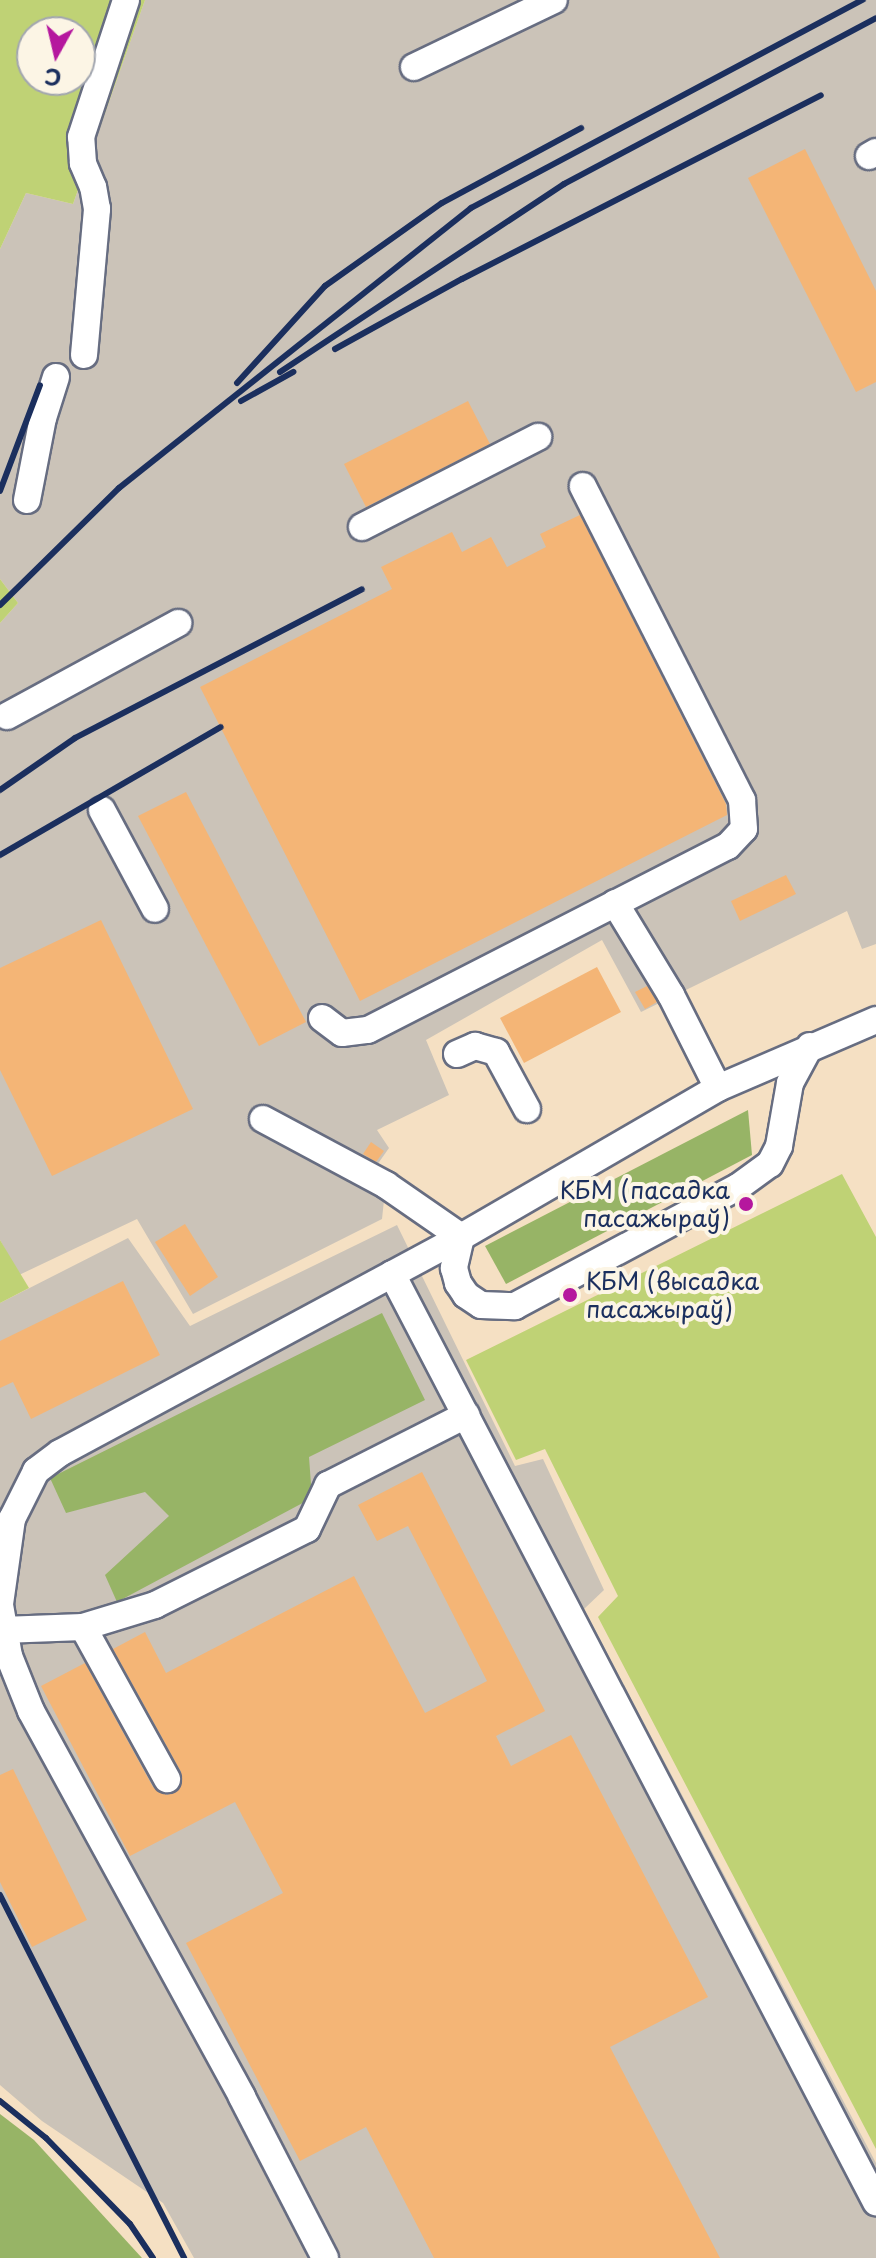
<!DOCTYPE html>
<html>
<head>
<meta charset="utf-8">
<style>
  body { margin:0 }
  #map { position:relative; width:876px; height:2258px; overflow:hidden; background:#f5e0c3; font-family:"Playpen Sans",sans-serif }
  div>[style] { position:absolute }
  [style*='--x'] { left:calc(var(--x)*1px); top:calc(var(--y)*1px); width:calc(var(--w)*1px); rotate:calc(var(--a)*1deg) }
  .industrial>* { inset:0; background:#cbc3b8 }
  .green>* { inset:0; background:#bfd275 }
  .forest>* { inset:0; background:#97b466 }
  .building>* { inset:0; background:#f4b576 }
  .roads { filter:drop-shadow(2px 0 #676d81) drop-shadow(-2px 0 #676d81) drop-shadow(0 2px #676d81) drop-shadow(0 -2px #676d81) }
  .minor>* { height:26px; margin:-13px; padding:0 13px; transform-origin:13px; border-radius:13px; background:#fff }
  .rail>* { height:6px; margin:-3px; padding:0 3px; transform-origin:3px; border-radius:3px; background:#1b2f5e }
  .dots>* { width:22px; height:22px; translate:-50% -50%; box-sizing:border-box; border:4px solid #fcf5e5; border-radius:50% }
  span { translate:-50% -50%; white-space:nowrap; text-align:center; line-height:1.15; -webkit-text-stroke:8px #fcf5e5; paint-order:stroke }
  .poi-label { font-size:24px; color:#1b2f5e }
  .right { translate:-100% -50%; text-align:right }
  .left { translate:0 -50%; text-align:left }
  .north { position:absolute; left:16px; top:16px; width:80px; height:80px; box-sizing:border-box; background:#fcf5e5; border:2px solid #a2a6af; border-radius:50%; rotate:188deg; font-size:22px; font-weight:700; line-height:32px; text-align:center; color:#1b2f5e }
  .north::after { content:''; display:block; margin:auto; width:28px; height:36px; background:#b5179e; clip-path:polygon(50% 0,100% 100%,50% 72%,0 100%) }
</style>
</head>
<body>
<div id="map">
  <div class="industrial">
    <div style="clip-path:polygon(145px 0,876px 0,876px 944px,862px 949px,847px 911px,641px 1012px,602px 940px,426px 1040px,449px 1095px,377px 1130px,389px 1148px,377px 1165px,387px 1172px,382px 1219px,193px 1314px,137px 1219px,19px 1275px,0 1240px,0 623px,18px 603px,0 579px,0 249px,26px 193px,73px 204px)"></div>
    <div style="clip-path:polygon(397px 1225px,515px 1466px,543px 1459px,604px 1590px,584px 1609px,876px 2163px,876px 2258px,194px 2258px,163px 2203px,42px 2121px,0 2085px,0 1303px,128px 1238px,190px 1326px)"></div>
  </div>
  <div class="green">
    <div style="clip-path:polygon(evenodd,0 0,145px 0,73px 204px,26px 193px,0 249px,0 0,32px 32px,80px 32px,80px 80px,32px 80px,32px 32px)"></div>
    <div style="clip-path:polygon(0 579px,18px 603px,0 623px)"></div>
    <div style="clip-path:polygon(842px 1174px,876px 1237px,876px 2149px,598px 1617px,618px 1596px,545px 1449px,516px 1460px,466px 1360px)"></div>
    <div style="clip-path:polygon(0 1240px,29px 1288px,0 1303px)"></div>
  </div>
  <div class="forest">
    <div style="clip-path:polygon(748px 1110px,752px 1155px,506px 1284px,485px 1246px)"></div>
    <div style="clip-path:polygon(382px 1313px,425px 1400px,309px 1457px,312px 1498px,117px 1602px,105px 1575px,169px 1516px,145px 1492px,66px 1513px,50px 1478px)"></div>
    <div style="clip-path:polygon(0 2114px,34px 2140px,142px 2258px,0 2258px)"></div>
  </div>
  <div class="building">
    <div style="clip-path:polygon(805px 149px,876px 291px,876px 382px,856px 392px,748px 178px)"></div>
    <div style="clip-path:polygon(468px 401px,490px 444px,366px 507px,344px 464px)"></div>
    <div style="clip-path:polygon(580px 515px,726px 804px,727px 815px,360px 1001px,200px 687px,392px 589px,381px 567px,452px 532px,462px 552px,491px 537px,507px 567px,546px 547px,540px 534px)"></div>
    <div style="clip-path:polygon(186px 792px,306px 1022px,259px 1046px,138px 816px)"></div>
    <div style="clip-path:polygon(786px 875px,796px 894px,740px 921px,731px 901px)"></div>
    <div style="clip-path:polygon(101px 920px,193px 1109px,52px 1176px,0 1070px,0 968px)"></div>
    <div style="clip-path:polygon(597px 967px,621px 1012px,524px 1063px,500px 1018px)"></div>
    <div style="clip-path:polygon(647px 986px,657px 1002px,645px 1009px,635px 992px)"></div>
    <div style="clip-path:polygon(371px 1142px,384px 1151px,376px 1162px,363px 1154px)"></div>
    <div style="clip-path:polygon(185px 1224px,218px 1277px,190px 1296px,155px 1242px)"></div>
    <div style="clip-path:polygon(123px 1281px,160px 1355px,31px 1419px,13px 1382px,0 1388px,0 1341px)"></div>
    <div style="clip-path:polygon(422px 1472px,545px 1711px,496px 1736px,511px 1766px,571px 1735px,708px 1997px,610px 2047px,720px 2258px,434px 2258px,366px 2127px,300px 2161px,186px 1943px,283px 1893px,235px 1802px,130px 1856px,41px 1686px,85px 1663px,153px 1787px,167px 1795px,180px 1788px,181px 1772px,113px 1649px,145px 1632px,166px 1673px,354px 1576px,425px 1713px,487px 1681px,408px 1526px,377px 1541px,358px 1505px)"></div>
    <div style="clip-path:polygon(13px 1769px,87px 1920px,32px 1947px,0 1882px,0 1775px)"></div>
  </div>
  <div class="roads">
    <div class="minor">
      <div style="--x:414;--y:67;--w:155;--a:-25.6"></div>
      <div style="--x:869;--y:156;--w:8;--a:-30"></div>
      <div style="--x:84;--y:355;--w:147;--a:-84.9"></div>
      <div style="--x:97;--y:209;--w:22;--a:-100"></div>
      <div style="--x:93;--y:187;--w:26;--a:-113"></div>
      <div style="--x:83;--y:163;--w:26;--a:-94"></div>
      <div style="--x:81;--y:137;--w:144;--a:-71.8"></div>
      <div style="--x:27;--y:500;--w:84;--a:-79"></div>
      <div style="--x:43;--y:418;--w:43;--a:-72.4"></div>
      <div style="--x:362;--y:527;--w:198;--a:-27.1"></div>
      <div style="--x:7;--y:716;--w:195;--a:-28.5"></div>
      <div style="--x:102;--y:810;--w:112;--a:61.8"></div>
      <div style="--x:615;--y:903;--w:108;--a:58.7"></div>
      <div style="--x:671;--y:995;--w:104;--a:63.2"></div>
      <div style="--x:322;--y:1018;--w:25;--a:37"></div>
      <div style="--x:342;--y:1033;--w:26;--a:-7"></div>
      <div style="--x:368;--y:1030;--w:404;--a:-27.1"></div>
      <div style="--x:728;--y:846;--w:23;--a:-47"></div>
      <div style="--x:744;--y:829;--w:29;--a:-94"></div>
      <div style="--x:742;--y:800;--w:352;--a:-116.9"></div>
      <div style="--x:457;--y:1054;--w:20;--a:-24"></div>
      <div style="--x:475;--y:1046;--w:22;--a:16"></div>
      <div style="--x:496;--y:1052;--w:65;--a:61.5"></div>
      <div style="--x:263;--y:1119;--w:140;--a:28.2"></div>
      <div style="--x:386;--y:1185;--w:91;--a:34.7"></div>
      <div style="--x:461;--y:1237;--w:32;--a:103"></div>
      <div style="--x:454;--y:1268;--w:16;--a:75"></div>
      <div style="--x:458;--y:1283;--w:14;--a:56"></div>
      <div style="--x:466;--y:1295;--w:18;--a:34"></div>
      <div style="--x:481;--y:1305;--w:34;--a:2"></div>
      <div style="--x:515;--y:1306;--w:253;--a:-28.1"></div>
      <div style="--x:738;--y:1187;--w:39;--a:-36"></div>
      <div style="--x:770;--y:1164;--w:20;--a:-63"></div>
      <div style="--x:779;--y:1146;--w:64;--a:-80.1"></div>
      <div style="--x:790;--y:1083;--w:42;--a:-61.6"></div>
      <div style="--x:392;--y:1274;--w:1047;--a:62.46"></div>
      <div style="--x:0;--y:1604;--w:86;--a:-82"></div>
      <div style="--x:12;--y:1519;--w:54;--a:-63.4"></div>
      <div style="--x:36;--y:1471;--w:30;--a:-37"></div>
      <div style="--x:60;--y:1453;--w:455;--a:-28.3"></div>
      <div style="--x:461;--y:1237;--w:297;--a:-30.1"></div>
      <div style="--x:718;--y:1088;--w:172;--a:-23.3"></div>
      <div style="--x:0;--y:1605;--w:52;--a:80"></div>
      <div style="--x:9;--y:1656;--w:59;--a:68.2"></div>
      <div style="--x:31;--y:1711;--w:440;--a:61.3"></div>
      <div style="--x:242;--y:2097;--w:181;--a:62.7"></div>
      <div style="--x:83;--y:1627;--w:174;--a:61.1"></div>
      <div style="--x:2;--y:1630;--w:81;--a:-2.1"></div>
      <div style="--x:83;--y:1627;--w:75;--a:-17"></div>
      <div style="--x:155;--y:1605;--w:170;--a:-26.6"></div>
      <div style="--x:307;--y:1529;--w:49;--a:-64.5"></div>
      <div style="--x:328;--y:1485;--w:155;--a:-26.9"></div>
    </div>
  </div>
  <div class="rail">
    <div style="--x:335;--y:349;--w:145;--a:-28.9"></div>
    <div style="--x:462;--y:279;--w:403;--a:-27.1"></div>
    <div style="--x:280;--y:372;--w:341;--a:-33.5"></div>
    <div style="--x:564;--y:184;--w:353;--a:-28"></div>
    <div style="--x:237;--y:383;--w:131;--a:-47.8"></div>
    <div style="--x:325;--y:286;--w:143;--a:-35.4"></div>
    <div style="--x:442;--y:203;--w:158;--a:-28.3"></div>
    <div style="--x:241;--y:401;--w:60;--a:-29.1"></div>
    <div style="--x:0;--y:491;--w:113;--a:-69.3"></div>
    <div style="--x:0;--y:605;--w:167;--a:-44.5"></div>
    <div style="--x:119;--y:488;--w:450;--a:-38.5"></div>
    <div style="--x:471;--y:208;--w:444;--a:-28"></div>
    <div style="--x:0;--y:790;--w:91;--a:-34.7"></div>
    <div style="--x:75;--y:738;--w:323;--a:-27.4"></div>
    <div style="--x:0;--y:855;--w:255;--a:-30.1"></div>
    <div style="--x:0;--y:1895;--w:407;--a:63.1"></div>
    <div style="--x:0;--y:2101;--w:59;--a:38.8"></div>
    <div style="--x:46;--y:2138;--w:120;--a:45.7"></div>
    <div style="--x:130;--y:2224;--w:41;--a:55.9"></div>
  </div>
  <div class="dots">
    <div style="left:746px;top:1204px;background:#b5179e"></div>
    <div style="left:570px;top:1295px;background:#b5179e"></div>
  </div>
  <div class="poi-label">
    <span class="right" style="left:730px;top:1204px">КБМ (пасадка<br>пасажыраў)</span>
    <span class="left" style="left:586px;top:1295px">КБМ (высадка<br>пасажыраў)</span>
  </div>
  <div class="north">С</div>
</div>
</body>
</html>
